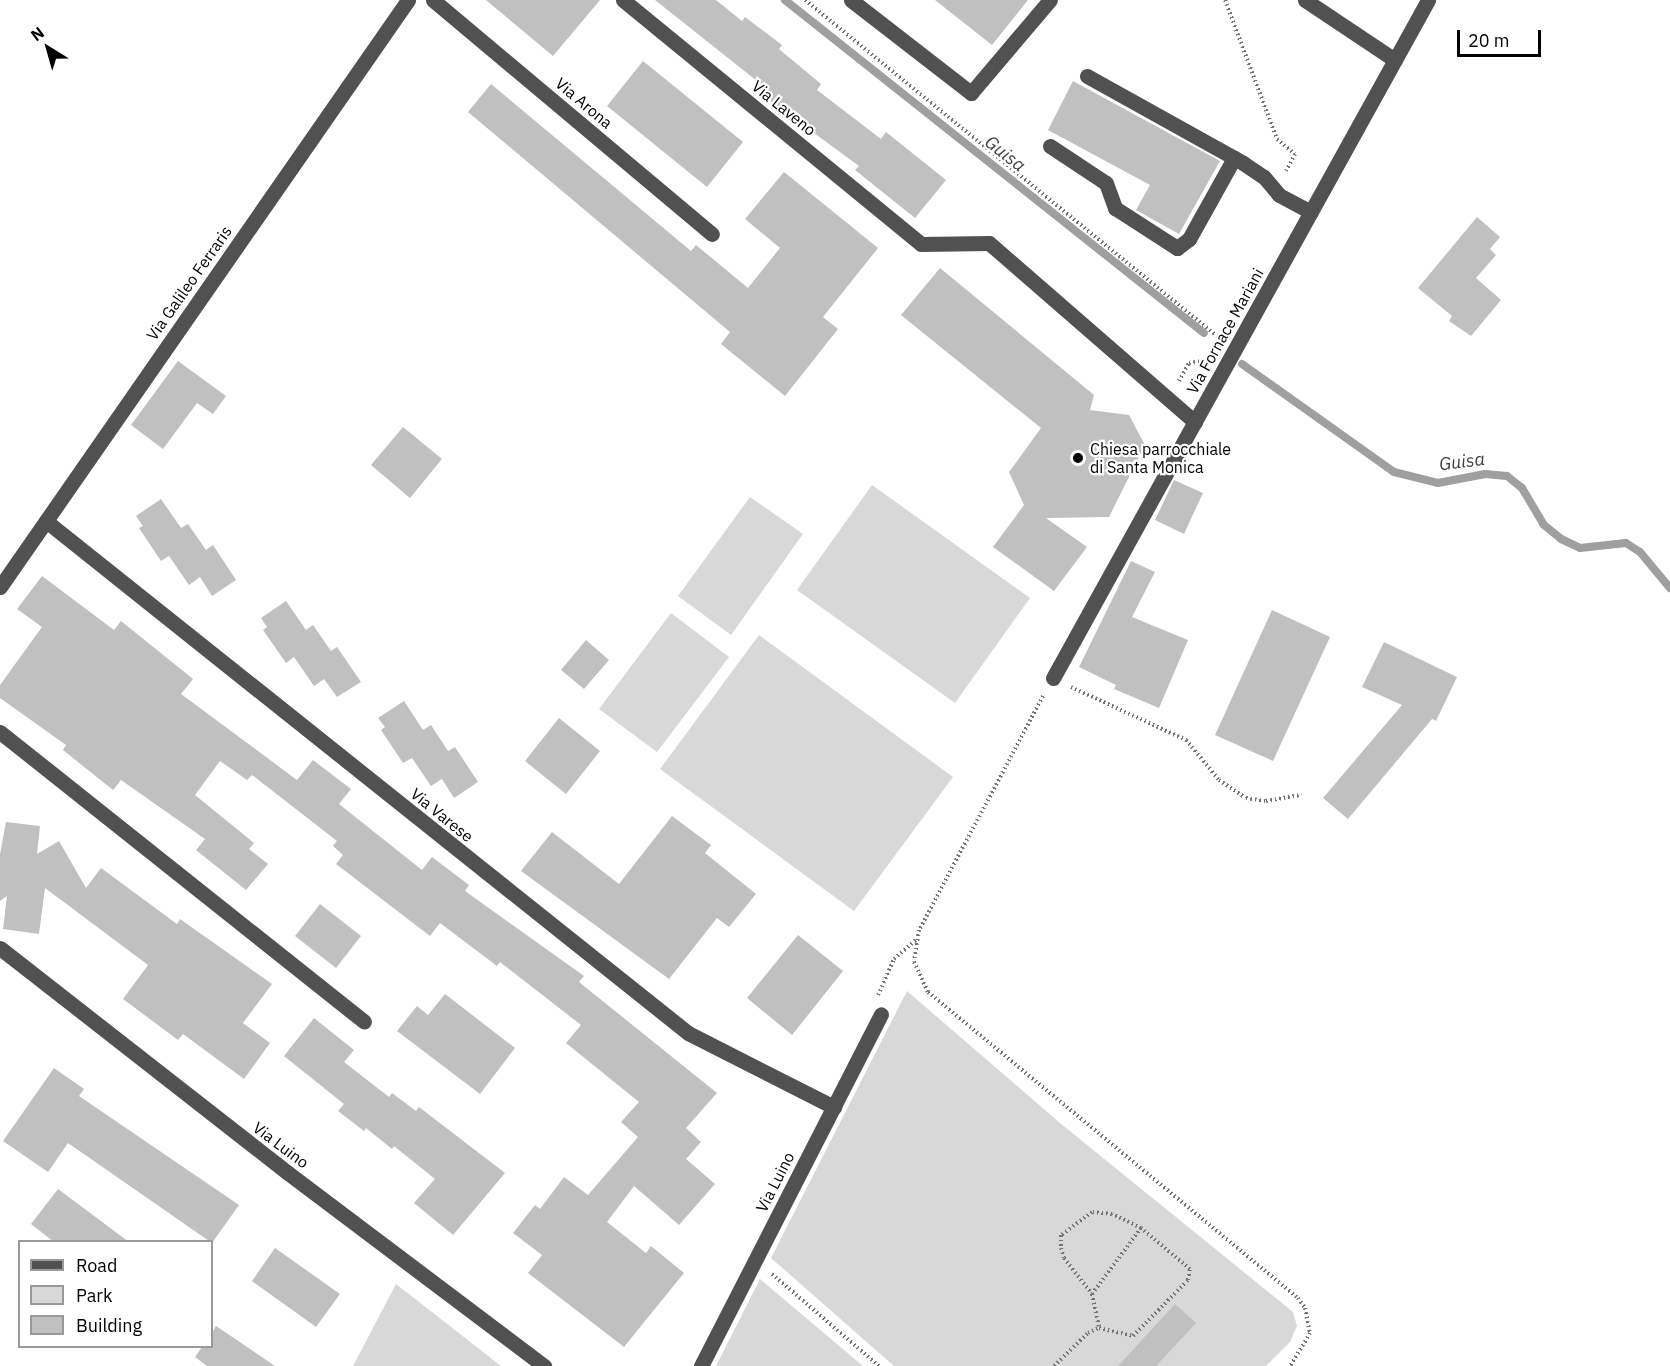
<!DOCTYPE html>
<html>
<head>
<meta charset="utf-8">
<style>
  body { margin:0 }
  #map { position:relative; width:1670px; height:1366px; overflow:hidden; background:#fff; font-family:"IBM Plex Sans",sans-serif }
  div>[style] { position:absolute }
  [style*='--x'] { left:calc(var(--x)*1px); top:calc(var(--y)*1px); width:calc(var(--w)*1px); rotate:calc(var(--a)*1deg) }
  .green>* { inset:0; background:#d8d8d8 }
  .stream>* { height:8px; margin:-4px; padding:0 4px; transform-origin:4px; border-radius:4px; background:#9f9f9f }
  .building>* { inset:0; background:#c0c0c0 }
  .path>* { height:4px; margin-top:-2px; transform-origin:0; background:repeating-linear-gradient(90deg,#737373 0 1.5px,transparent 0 4.5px) }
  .minor>* { height:15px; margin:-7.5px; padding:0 7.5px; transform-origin:7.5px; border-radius:7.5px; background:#515151 }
  .dots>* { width:16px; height:16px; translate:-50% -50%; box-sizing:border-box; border:3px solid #fff; border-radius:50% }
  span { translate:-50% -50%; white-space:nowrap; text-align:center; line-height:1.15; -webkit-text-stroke:4.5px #fff; paint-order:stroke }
  .street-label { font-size:16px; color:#000 }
  .poi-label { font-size:16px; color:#000 }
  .left { translate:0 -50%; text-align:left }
  .water-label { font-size:18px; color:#404040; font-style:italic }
  .legend { position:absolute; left:18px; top:1240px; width:195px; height:108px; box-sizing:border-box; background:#fff; border:2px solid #999; margin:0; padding:8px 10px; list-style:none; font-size:18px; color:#000 }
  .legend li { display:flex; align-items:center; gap:12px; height:30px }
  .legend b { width:30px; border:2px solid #999 }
  .north { position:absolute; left:18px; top:18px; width:60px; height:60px; -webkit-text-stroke:4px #fff; paint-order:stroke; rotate:323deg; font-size:16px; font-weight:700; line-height:24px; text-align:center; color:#000 }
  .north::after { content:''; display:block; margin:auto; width:21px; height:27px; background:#000; clip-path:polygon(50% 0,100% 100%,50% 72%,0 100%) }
  .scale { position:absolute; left:1457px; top:30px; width:84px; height:27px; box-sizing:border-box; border:3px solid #000; border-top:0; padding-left:8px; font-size:18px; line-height:21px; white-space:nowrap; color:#000; -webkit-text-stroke:4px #fff; paint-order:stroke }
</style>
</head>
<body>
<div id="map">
  <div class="green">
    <div style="clip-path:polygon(872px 485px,1030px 598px,955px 703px,797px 590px)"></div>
    <div style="clip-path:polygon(750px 497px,803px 534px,731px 635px,678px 596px)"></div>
    <div style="clip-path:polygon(671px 613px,729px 657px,657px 752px,599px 709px)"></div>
    <div style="clip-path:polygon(759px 635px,953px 777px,854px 911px,660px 769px)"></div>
    <div style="clip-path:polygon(907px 991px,1060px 1123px,1293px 1312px,1297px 1326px,1290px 1342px,1266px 1366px,894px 1366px,771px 1258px)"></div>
    <div style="clip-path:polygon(760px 1279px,863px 1366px,716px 1366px)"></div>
    <div style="clip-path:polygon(396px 1284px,501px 1366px,353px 1366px)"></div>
  </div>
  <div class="stream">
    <div style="--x:785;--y:0;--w:535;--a:38.48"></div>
    <div style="--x:1242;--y:364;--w:186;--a:35.4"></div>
    <div style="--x:1394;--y:472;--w:45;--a:14"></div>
    <div style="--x:1438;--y:483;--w:48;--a:-10.8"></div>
    <div style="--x:1485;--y:474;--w:22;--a:5"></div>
    <div style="--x:1507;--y:476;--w:19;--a:39"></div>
    <div style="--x:1522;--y:488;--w:43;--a:59.3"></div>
    <div style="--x:1544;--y:525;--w:22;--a:39"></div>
    <div style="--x:1561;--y:539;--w:21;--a:25"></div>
    <div style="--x:1580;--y:548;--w:46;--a:-6.2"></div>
    <div style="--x:1626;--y:543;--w:17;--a:33"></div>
    <div style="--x:1640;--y:552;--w:47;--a:50.2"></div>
  </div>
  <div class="building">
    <div style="clip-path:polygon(486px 0,600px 0,553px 56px)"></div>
    <div style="clip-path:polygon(655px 0,716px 0,742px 21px,745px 17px,782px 45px,779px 49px,821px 84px,817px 90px,881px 139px,886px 132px,946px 180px,915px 218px,855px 170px,859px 166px,761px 94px,766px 88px)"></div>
    <div style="clip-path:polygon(935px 0,1028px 0,992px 45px)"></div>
    <div style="clip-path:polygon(643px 61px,743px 142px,707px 187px,607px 106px)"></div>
    <div style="clip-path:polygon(1073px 81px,1220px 161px,1179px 234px,1136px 210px,1150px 185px,1048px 130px)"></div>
    <div style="clip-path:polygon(491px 84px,691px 251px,696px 245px,748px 288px,780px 248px,745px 219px,784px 172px,878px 248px,823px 317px,838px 329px,785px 396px,721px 344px,730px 332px,468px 112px)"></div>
    <div style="clip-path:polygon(1477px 217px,1500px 237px,1490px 249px,1496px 255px,1476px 278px,1501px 300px,1471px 336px,1449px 321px,1452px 316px,1418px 288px)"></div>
    <div style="clip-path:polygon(940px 268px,1094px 395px,1090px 410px,1129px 415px,1145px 445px,1109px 517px,1046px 518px,1087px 547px,1054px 591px,993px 547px,1024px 505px,1009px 472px,1041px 428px,901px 315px)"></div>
    <div style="clip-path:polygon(178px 361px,226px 396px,213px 414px,197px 403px,163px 449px,131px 425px)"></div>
    <div style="clip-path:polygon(403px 427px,442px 459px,410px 498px,371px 465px)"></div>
    <div style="clip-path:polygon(1174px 480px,1203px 493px,1184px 534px,1155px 520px)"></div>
    <div style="clip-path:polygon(161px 499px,181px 528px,188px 524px,206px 550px,213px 545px,236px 580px,212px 596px,200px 577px,189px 585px,169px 556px,161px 561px,139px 528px,143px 526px,136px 516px)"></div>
    <div style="clip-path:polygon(1131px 561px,1155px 572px,1132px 617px,1188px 640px,1159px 708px,1114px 689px,1116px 685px,1079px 667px)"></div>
    <div style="clip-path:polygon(42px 576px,114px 630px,121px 621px,193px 679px,181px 694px,297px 780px,313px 760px,351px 789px,339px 804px,422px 870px,432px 857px,469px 885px,465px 891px,584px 976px,579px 982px,717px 1093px,686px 1128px,701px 1142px,686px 1159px,715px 1184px,679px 1225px,634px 1186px,607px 1222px,646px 1253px,651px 1246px,684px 1273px,624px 1347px,528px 1273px,542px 1255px,513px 1233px,535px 1205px,540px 1209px,564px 1177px,588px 1195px,638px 1137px,621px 1122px,639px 1102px,566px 1043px,581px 1025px,500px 962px,497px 966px,440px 923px,430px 936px,336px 864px,343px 855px,333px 846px,337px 841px,252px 775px,247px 780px,220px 761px,195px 795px,254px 843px,249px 849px,268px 864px,246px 890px,196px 850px,205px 839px,121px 780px,113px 790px,63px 750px,66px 745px,0 698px,0 685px,42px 627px,17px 609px)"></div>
    <div style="clip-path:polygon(286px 601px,306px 630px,313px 625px,331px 651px,337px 647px,361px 682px,337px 697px,324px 679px,314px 686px,294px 657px,286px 663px,263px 630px,267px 627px,261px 618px)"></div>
    <div style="clip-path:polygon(1272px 610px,1330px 637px,1273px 761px,1215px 735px)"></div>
    <div style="clip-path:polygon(586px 640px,609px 660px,584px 689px,561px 670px)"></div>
    <div style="clip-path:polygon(1384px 642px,1457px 677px,1436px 721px,1432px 719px,1348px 819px,1323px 798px,1402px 705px,1362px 687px)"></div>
    <div style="clip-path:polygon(404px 701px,423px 730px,431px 725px,448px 751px,455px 747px,478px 782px,454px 798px,442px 779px,431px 786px,412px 758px,403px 763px,381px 730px,385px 727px,378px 718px)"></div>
    <div style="clip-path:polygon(559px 718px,600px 751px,566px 794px,525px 761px)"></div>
    <div style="clip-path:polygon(672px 816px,711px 845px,705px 853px,756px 894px,729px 927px,717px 918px,669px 979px,521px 871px,552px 832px,619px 884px)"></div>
    <div style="clip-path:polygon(6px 822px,40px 826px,37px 854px,59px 841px,86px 888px,101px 868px,177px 924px,180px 919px,272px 984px,243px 1023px,270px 1043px,244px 1079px,183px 1034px,178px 1040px,123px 999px,148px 965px,45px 888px,39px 934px,3px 929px,7px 896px,0 901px,0 854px)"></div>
    <div style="clip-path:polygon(320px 904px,361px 936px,336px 968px,295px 936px)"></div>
    <div style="clip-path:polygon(798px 935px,843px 971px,792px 1035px,747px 998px)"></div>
    <div style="clip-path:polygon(445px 994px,515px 1048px,480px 1094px,397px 1031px,417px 1006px,428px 1015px)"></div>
    <div style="clip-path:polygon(314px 1018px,354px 1050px,344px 1062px,389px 1097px,392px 1093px,416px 1111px,419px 1107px,505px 1173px,453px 1235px,414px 1203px,435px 1179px,394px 1146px,392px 1149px,366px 1128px,364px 1131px,338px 1111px,344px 1104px,284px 1056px)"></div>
    <div style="clip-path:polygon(54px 1068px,84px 1089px,79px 1096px,239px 1205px,212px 1243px,68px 1143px,48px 1172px,3px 1141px)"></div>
    <div style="clip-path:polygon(58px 1189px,129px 1242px,54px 1242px,31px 1224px)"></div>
    <div style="clip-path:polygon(275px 1248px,340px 1294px,316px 1327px,252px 1281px)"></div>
    <div style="clip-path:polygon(1175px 1304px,1196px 1323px,1156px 1366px,1118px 1366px)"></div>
    <div style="clip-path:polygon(216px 1326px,275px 1366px,207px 1366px,195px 1357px,202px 1347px,212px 1347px,212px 1333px)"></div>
  </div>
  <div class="path">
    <div style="--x:805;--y:0;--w:532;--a:39.2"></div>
    <div style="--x:1225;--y:0;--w:148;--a:69.5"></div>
    <div style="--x:1277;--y:139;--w:23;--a:40"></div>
    <div style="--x:1295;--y:154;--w:19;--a:118"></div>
    <div style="--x:1179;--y:381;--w:21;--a:-61"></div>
    <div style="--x:1189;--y:363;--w:14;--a:-8"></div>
    <div style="--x:1071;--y:687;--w:127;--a:24.7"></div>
    <div style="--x:1186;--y:740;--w:52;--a:50.5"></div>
    <div style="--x:1219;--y:780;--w:32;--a:34"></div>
    <div style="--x:1246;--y:798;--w:20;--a:9"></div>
    <div style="--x:1266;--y:801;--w:36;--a:-10"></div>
    <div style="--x:1043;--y:696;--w:265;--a:117.9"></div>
    <div style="--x:919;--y:930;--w:32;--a:99"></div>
    <div style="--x:914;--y:962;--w:33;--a:65"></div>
    <div style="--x:928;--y:992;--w:480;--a:39.6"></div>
    <div style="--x:1298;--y:1298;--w:12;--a:55"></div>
    <div style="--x:1305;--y:1308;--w:25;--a:79"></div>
    <div style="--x:1310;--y:1333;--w:39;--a:121"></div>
    <div style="--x:878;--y:995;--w:39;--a:-66"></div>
    <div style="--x:894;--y:959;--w:30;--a:-41"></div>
    <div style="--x:772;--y:1274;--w:141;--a:40.7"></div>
    <div style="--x:1092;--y:1294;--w:82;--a:-53.4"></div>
    <div style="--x:1054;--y:1366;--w:47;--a:-44.1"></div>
    <div style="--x:1088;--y:1333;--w:12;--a:-24"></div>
    <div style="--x:1099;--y:1328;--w:35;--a:13"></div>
    <div style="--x:1133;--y:1336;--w:78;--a:-45.5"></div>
    <div style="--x:1188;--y:1280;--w:11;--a:-80"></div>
    <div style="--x:1190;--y:1269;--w:64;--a:-140.1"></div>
    <div style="--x:1141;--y:1228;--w:32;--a:-154"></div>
    <div style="--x:1112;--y:1214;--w:20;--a:-174"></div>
    <div style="--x:1092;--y:1212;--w:39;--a:143"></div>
    <div style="--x:1061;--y:1235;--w:13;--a:90"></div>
    <div style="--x:1061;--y:1248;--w:10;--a:73"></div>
    <div style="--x:1064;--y:1258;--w:46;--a:52.1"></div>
    <div style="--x:1092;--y:1294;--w:35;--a:78"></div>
  </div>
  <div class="minor">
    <div style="--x:433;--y:0;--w:364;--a:40"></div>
    <div style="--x:623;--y:0;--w:385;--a:39.3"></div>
    <div style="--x:921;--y:244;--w:68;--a:-0.8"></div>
    <div style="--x:989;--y:243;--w:273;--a:41"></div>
    <div style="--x:851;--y:0;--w:152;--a:37.8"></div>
    <div style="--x:971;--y:93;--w:122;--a:-49.7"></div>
    <div style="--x:1305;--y:0;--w:108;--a:33.7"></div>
    <div style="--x:1087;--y:76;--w:179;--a:29.1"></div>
    <div style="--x:1243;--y:163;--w:25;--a:34"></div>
    <div style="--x:1264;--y:177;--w:23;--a:50"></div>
    <div style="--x:1279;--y:195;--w:36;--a:28"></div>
    <div style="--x:1050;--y:146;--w:67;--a:33.5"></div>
    <div style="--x:1106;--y:183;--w:27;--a:70"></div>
    <div style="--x:1115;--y:208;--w:74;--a:32.8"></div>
    <div style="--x:1177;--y:248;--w:15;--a:-37"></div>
    <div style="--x:1189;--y:239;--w:93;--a:-60.9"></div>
    <div style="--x:46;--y:521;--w:821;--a:38.57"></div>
    <div style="--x:688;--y:1033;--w:164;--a:26.9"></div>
    <div style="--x:0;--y:587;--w:715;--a:-55.2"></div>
    <div style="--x:1053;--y:678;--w:775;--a:-61.05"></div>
    <div style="--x:0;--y:732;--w:465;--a:38.5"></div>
    <div style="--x:0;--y:948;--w:365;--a:38"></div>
    <div style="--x:288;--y:1173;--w:321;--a:37"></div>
    <div style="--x:701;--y:1366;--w:395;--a:-62.9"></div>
  </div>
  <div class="dots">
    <div style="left:1078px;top:458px;background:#000"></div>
  </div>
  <div class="street-label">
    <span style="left:584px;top:103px;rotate:40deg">Via Arona</span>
    <span style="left:784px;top:108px;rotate:39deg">Via Laveno</span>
    <span style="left:189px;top:283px;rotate:-55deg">Via Galileo Ferraris</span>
    <span style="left:1225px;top:331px;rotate:-61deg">Via Fornace Mariani</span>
    <span style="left:442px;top:815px;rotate:39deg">Via Varese</span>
    <span style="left:281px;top:1145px;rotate:37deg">Via Luino</span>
    <span style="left:775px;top:1182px;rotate:-63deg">Via Luino</span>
  </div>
  <div class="poi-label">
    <span class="left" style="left:1090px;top:458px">Chiesa parrocchiale<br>di Santa Monica</span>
  </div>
  <div class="water-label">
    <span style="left:1005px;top:154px;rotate:38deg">Guisa</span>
    <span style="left:1462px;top:462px;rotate:-7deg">Guisa</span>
  </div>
  <ul class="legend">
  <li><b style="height:8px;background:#515151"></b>Road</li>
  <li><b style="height:16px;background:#d8d8d8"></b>Park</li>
  <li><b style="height:16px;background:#c0c0c0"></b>Building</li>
  </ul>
  <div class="north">N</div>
  <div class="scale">20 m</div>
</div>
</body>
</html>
